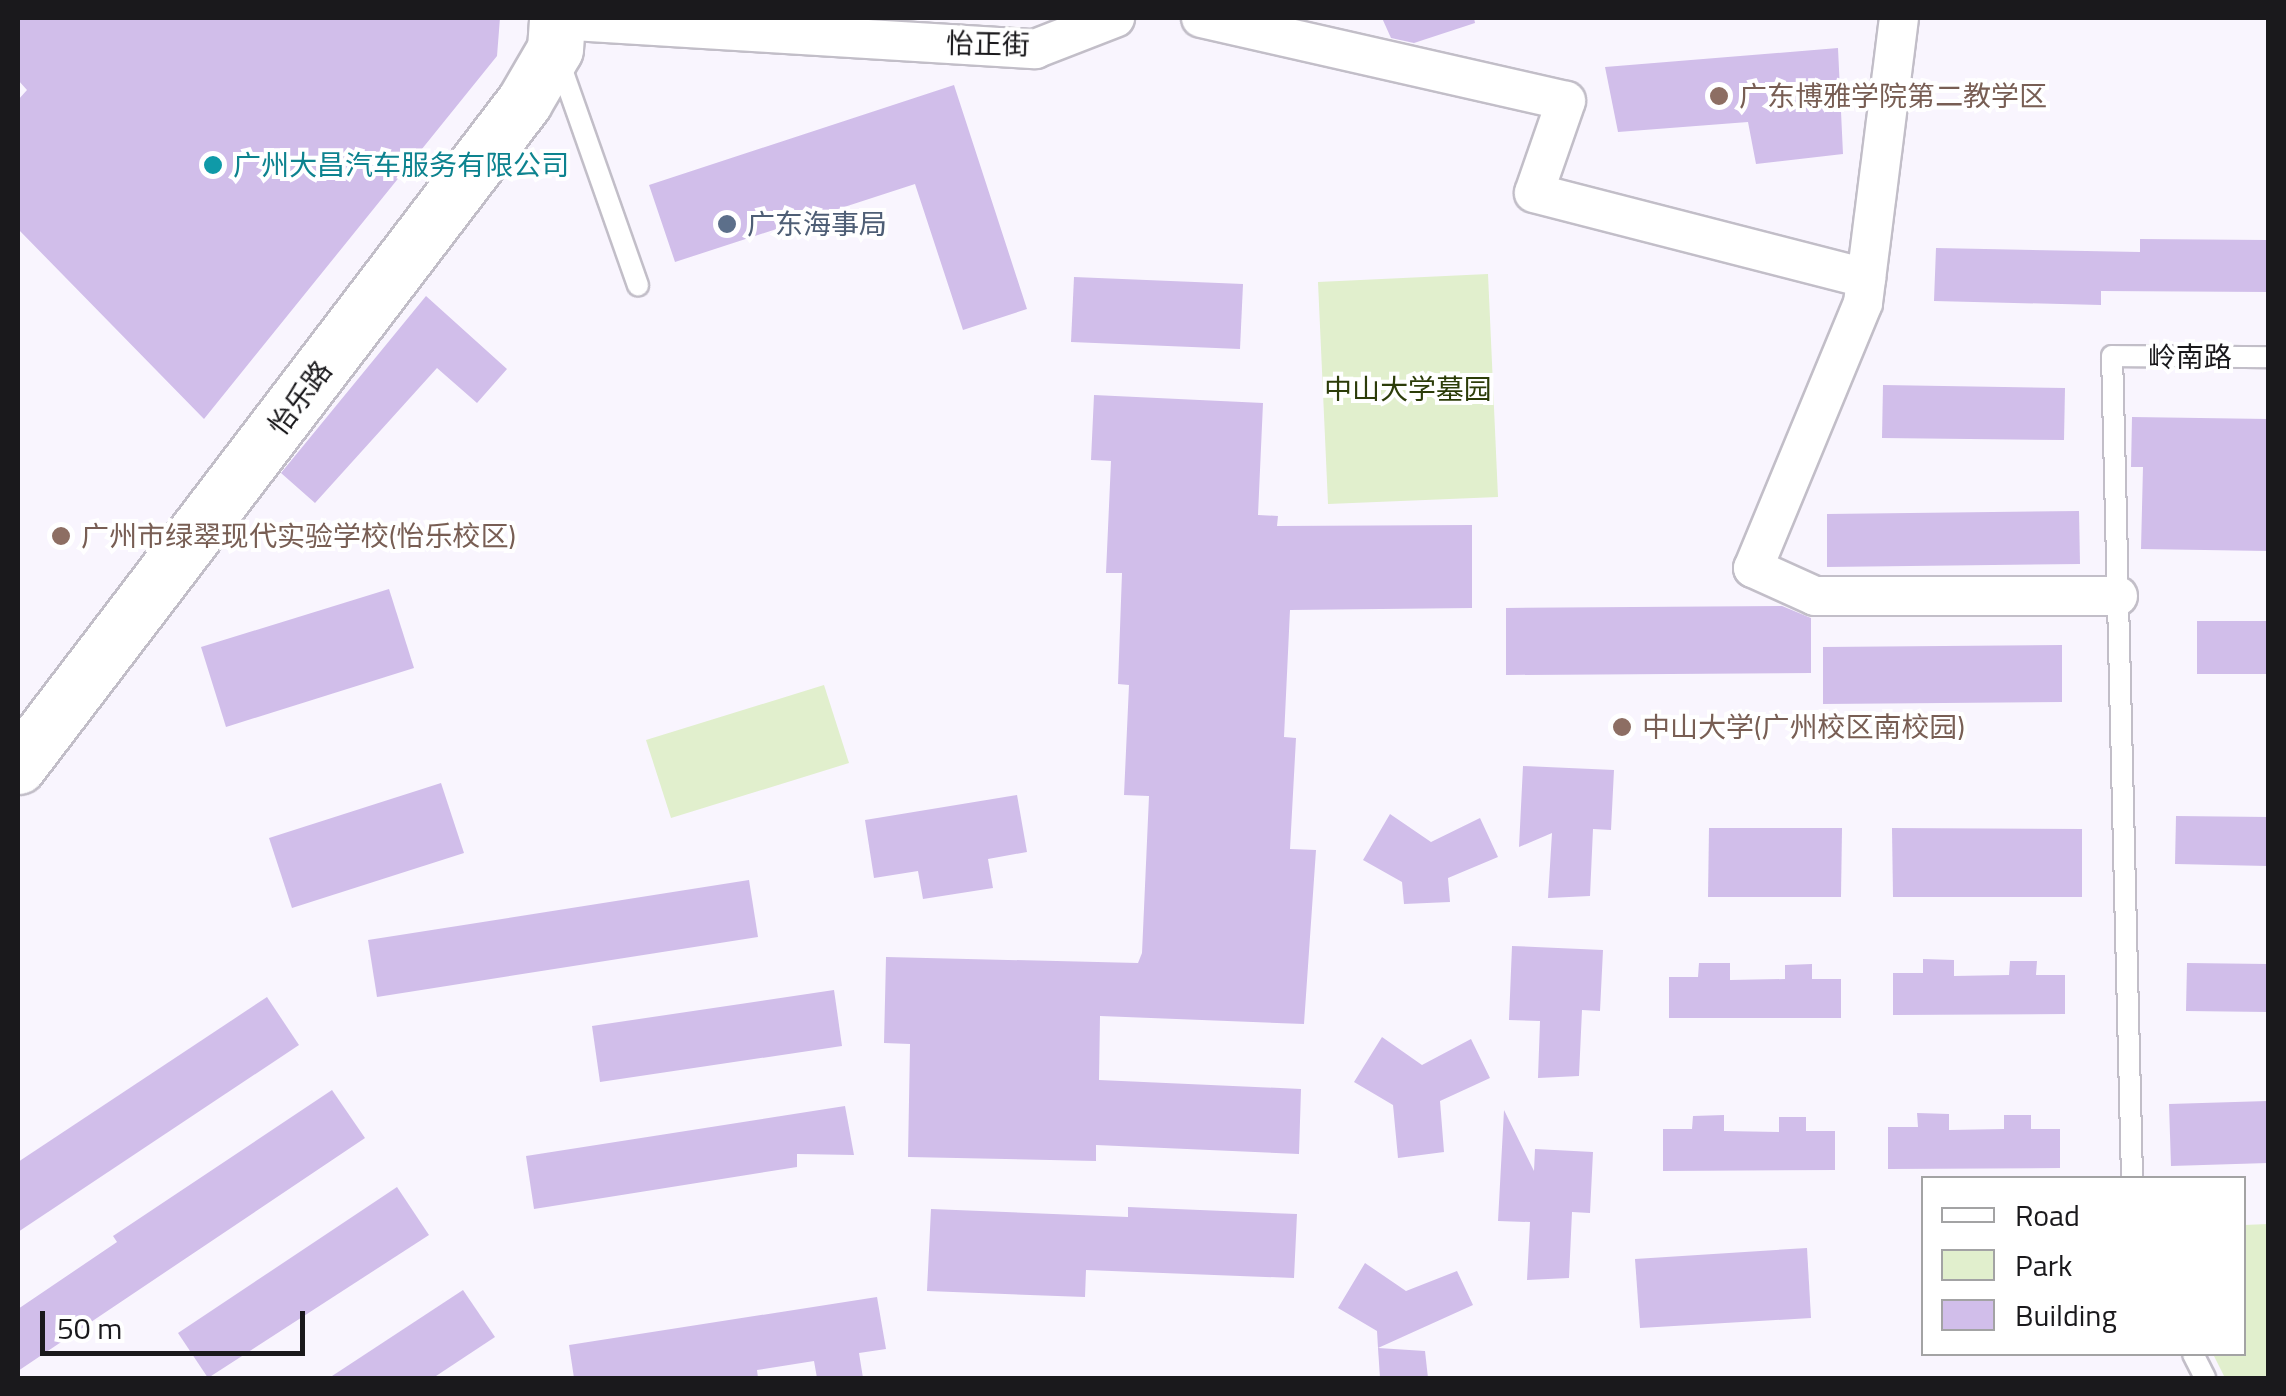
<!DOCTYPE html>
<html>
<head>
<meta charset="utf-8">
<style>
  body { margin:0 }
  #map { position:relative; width:2286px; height:1396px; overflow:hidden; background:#f9f5fe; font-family:"Titillium Web","Noto Sans SC",sans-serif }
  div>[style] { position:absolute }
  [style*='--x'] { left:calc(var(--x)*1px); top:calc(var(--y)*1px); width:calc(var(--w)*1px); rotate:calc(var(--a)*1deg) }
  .green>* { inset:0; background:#e1efcd }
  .building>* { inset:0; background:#d1beea }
  .roads { filter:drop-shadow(2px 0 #c2bec8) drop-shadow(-2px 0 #c2bec8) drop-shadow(0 2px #c2bec8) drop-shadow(0 -2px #c2bec8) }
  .lane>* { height:20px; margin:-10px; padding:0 10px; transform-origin:10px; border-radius:10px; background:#fff }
  .street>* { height:38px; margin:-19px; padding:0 19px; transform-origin:19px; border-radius:19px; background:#fff }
  .secondary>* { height:55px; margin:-27.5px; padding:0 27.5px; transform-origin:27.5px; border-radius:27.5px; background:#fff }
  .dots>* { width:28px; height:28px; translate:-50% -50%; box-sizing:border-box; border:5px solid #fff; border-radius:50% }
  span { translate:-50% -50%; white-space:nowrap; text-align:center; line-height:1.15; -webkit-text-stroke:8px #fff; paint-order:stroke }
  .street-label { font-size:28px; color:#1a191c }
  .education-label { font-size:28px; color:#785e54 }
  .left { translate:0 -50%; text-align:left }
  .culture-label { font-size:28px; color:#0d838f }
  .service-label { font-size:28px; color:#4e5e75 }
  .park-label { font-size:28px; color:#2c3c09 }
  .frame { position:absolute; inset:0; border:20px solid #1a191c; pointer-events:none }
  .legend { position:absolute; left:1921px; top:1176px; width:325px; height:180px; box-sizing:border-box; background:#fff; border:2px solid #a3a3a4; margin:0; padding:12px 18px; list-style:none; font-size:30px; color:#1a191c }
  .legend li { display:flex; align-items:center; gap:20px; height:50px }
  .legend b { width:50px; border:2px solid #a3a3a4 }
  .scale { position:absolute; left:40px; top:1311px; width:265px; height:45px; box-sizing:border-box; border:5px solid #1a191c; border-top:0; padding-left:12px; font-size:30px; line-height:35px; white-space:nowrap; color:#1a191c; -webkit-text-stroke:8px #fff; paint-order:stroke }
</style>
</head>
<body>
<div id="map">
  <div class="green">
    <div style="clip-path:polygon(1488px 274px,1498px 497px,1328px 504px,1318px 282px)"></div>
    <div style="clip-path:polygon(824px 685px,849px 763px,671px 818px,646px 740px)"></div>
    <div style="clip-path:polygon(2268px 1224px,2268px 1378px,2225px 1378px,2213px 1354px,2244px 1354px,2244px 1225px)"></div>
  </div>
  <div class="building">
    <div style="clip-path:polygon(18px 18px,500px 18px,497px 56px,204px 419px,18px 229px,18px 100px,27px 90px,18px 80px)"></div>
    <div style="clip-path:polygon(1382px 18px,1474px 18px,1475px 23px,1414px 43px,1391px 38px)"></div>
    <div style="clip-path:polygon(1838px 48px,1843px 154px,1756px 164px,1748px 122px,1618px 132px,1605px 67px)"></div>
    <div style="clip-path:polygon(954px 85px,1027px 309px,963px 330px,915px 184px,675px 262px,649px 185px)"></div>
    <div style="clip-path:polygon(2140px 239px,2268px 240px,2268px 292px,2101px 291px,2101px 305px,1934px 301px,1936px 248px,2140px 252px)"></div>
    <div style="clip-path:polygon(1074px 277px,1243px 284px,1240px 349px,1071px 342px)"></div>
    <div style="clip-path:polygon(426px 296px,507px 369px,477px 403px,437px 368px,315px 503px,281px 473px)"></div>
    <div style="clip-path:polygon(1883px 385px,2065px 388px,2064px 440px,1882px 438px)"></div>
    <div style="clip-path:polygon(1094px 395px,1263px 403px,1258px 515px,1278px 516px,1277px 526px,1472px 525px,1472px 608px,1290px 610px,1284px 737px,1296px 738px,1290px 849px,1316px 850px,1304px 1024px,1100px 1016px,1099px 1080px,1301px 1089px,1299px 1154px,1096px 1145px,1096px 1161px,908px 1157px,910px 1044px,884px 1043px,886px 957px,1138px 963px,1142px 953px,1149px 796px,1124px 795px,1129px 685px,1118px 684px,1122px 573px,1106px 573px,1111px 461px,1091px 460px)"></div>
    <div style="clip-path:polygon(2132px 417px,2268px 419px,2268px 551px,2141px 549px,2143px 467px,2131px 467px)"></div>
    <div style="clip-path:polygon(2079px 511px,2080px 564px,1827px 567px,1827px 514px)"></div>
    <div style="clip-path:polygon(389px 589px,414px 668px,226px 727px,201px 647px)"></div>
    <div style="clip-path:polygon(1782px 606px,1811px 618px,1811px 673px,1506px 675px,1506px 608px)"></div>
    <div style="clip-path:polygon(2197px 621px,2268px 621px,2268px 674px,2197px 674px)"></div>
    <div style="clip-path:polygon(2062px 645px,2062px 702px,1823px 704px,1823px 647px)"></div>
    <div style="clip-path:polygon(1523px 766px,1614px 770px,1611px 830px,1593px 829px,1590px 896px,1548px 898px,1552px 833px,1519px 847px)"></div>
    <div style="clip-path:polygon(441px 783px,464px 853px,292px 908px,269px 838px)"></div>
    <div style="clip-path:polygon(1017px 795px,1027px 852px,988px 859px,993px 888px,923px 899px,918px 871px,874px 878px,865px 820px)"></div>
    <div style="clip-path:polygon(1390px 814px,1431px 842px,1480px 818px,1498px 857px,1448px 878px,1450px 902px,1404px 904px,1402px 882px,1363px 860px)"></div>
    <div style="clip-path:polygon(2176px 816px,2268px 817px,2268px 866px,2175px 864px)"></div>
    <div style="clip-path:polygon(1709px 828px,1842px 828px,1841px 897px,1708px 897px)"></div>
    <div style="clip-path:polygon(1892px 828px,2082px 829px,2082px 897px,1893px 897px)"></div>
    <div style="clip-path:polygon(749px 880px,758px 937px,377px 997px,368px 940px)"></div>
    <div style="clip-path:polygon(1512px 946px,1603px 950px,1600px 1011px,1582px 1010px,1579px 1076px,1538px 1078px,1540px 1021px,1509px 1020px)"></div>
    <div style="clip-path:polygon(1923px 959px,1954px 960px,1954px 976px,2009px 975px,2010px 961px,2037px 961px,2036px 975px,2065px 975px,2065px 1014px,1893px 1015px,1893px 973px,1923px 973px)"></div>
    <div style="clip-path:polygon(1699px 963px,1730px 963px,1730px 980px,1785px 979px,1785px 965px,1812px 964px,1812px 979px,1841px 979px,1841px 1018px,1669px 1018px,1669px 977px,1698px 977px)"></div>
    <div style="clip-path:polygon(2187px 963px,2268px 964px,2268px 1012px,2186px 1011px)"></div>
    <div style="clip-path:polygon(834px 990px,842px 1046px,600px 1082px,592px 1026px)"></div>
    <div style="clip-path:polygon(267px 997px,299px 1045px,18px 1232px,18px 1162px)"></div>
    <div style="clip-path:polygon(1382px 1037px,1422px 1065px,1471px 1039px,1490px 1078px,1440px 1101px,1444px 1152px,1398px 1158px,1393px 1105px,1354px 1082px)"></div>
    <div style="clip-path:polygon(332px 1090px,365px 1138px,18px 1371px,18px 1309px,117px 1242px,113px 1236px)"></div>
    <div style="clip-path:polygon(2268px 1101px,2268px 1163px,2171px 1166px,2169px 1104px)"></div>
    <div style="clip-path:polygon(845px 1106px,854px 1155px,797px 1154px,797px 1167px,534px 1209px,526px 1156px)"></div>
    <div style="clip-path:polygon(1504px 1110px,1534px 1171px,1535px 1149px,1593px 1152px,1590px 1213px,1572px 1212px,1569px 1278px,1527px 1280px,1530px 1222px,1498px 1221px)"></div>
    <div style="clip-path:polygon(1917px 1113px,1949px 1114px,1949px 1130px,2004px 1129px,2004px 1115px,2031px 1115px,2031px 1129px,2060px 1129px,2060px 1168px,1888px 1169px,1888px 1127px,1918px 1127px)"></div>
    <div style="clip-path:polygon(1724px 1115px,1724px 1131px,1779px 1132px,1779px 1117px,1806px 1117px,1806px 1131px,1835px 1131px,1835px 1170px,1663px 1171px,1663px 1129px,1692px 1129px,1693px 1116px)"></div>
    <div style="clip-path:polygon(397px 1187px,429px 1235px,208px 1378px,178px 1333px)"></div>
    <div style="clip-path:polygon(1128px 1207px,1297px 1214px,1294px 1278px,1086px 1270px,1085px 1297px,927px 1291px,931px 1209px,1128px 1217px)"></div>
    <div style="clip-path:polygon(1807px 1248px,1811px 1318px,1640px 1328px,1635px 1259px)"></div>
    <div style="clip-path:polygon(1365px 1263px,1406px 1291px,1457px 1271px,1473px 1305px,1378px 1348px,1377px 1331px,1338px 1308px)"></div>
    <div style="clip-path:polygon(463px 1290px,495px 1337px,433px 1378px,329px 1378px)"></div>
    <div style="clip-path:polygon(877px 1297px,886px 1349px,859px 1353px,863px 1378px,817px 1378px,814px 1361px,757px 1370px,758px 1378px,574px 1378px,569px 1345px)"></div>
    <div style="clip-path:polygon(1378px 1348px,1425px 1351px,1428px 1378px,1380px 1378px)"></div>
  </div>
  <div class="roads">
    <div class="lane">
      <div style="--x:559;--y:61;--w:238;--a:70.6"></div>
      <div style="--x:2132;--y:1178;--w:822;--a:-91.39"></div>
      <div style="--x:2112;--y:356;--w:156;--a:0.4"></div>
      <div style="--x:2193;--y:1354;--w:27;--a:63"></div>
    </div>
    <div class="street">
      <div style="--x:1201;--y:18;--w:374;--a:12.8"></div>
      <div style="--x:1566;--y:101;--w:97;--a:109.2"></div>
      <div style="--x:1534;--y:193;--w:343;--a:14.4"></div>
      <div style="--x:1899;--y:18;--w:287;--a:97.2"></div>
      <div style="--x:1863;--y:303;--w:287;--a:112.5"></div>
      <div style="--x:1753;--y:568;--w:68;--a:24.3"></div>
      <div style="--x:1815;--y:596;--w:303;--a:0"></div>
      <div style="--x:557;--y:20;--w:479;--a:3.5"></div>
      <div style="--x:1035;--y:49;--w:86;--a:-21.2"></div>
    </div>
    <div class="secondary">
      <div style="--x:18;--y:766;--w:835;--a:-52.69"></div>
      <div style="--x:524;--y:102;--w:61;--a:-59.7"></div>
      <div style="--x:555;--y:49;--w:31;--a:-86"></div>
    </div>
  </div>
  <div class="dots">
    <div style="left:1719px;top:96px;background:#8d6e63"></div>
    <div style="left:213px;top:165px;background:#0f9aa8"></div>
    <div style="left:727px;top:224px;background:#5c6f8a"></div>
    <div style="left:61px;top:536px;background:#8d6e63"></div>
    <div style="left:1622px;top:727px;background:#8d6e63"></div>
  </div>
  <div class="street-label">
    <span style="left:988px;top:44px;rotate:1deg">怡正街</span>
    <span style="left:2190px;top:357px">岭南路</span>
    <span style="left:300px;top:398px;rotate:-53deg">怡乐路</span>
  </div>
  <div class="education-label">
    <span class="left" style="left:1739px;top:96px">广东博雅学院第二教学区</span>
    <span class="left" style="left:81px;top:536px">广州市绿翠现代实验学校(怡乐校区)</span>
    <span class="left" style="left:1642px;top:727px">中山大学(广州校区南校园)</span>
  </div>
  <div class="culture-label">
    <span class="left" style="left:233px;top:165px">广州大昌汽车服务有限公司</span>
  </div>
  <div class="service-label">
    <span class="left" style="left:747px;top:224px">广东海事局</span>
  </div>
  <div class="park-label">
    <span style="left:1408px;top:389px">中山大学墓园</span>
  </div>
  <div class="frame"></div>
  <ul class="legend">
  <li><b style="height:12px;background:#fff"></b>Road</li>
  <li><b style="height:28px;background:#e1efcd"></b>Park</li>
  <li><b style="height:28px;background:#d1beea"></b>Building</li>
  </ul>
  <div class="scale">50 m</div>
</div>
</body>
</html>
